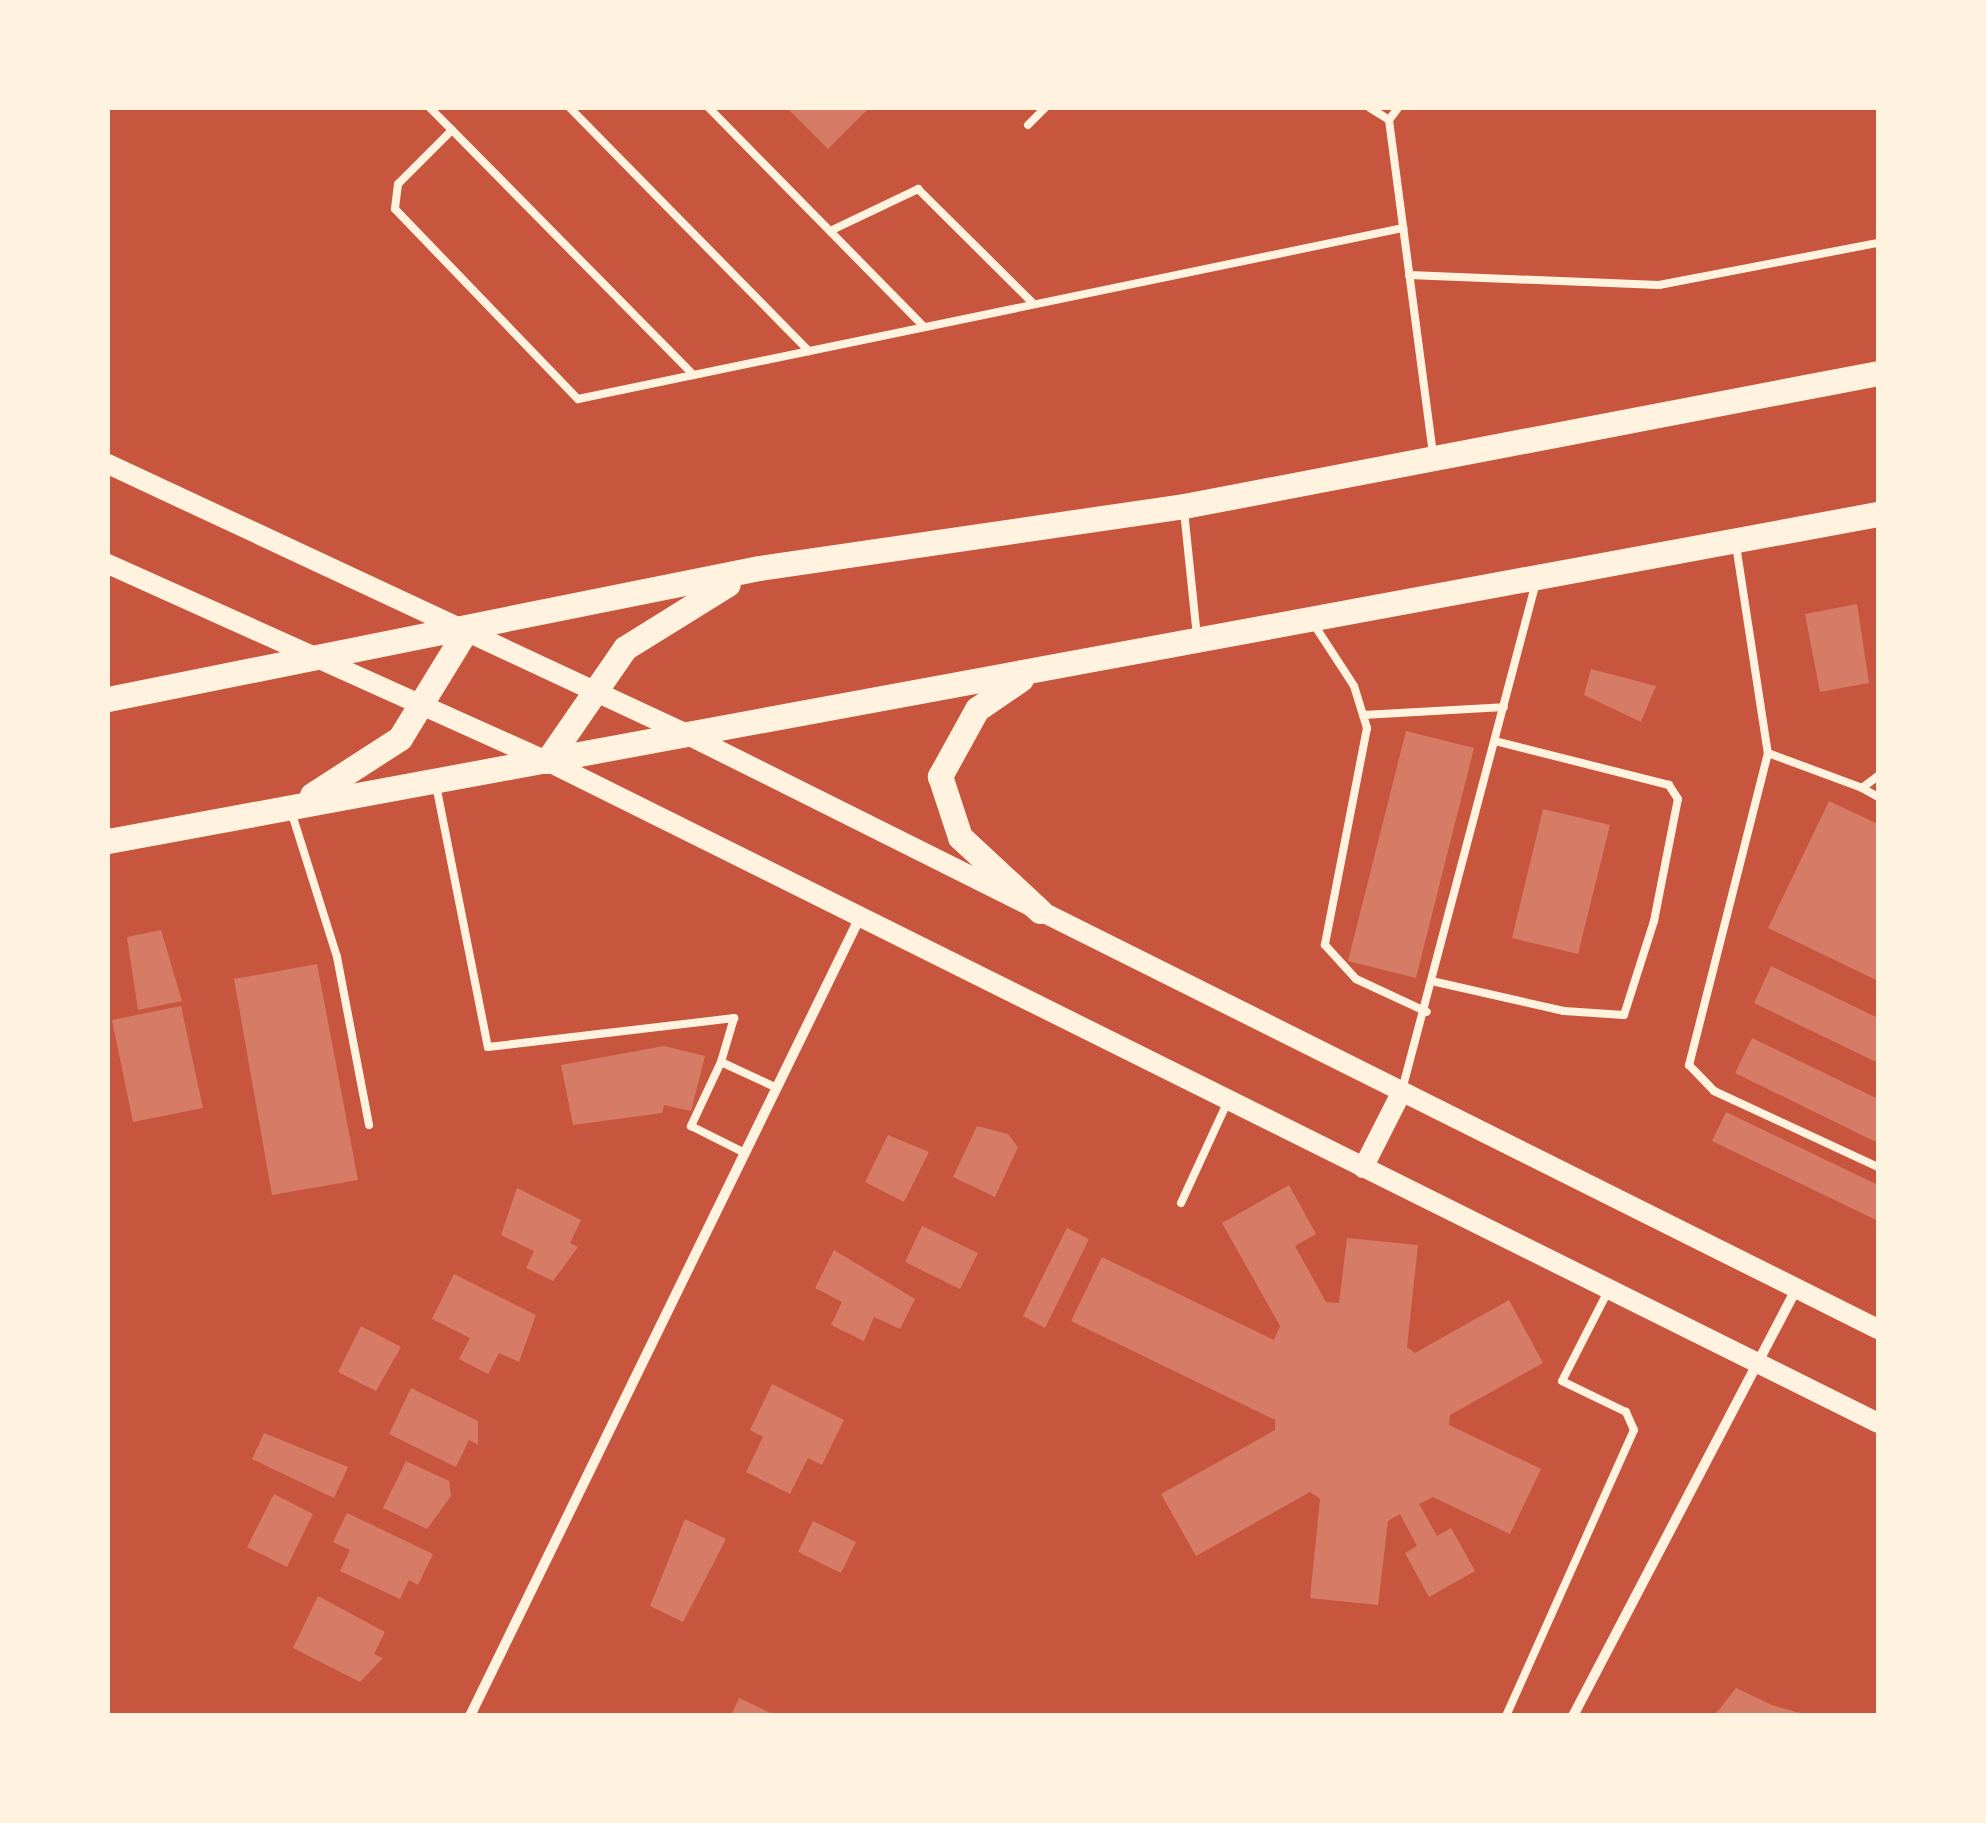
<!DOCTYPE html>
<html>
<head>
<meta charset="utf-8">
<style>
  body { margin:0 }
  #map { position:relative; width:1986px; height:1823px; overflow:hidden; background:#c8553d; font-family:Lato,sans-serif }
  div>[style] { position:absolute }
  [style*='--x'] { left:calc(var(--x)*1px); top:calc(var(--y)*1px); width:calc(var(--w)*1px); rotate:calc(var(--a)*1deg) }
  .building>* { inset:0; background:#d67c66 }
  .service>* { height:8px; margin:-4px; padding:0 4px; transform-origin:4px; border-radius:4px; background:#fff3e0 }
  .minor>* { height:10px; margin:-5px; padding:0 5px; transform-origin:5px; border-radius:5px; background:#fff3e0 }
  .secondary>* { height:20px; margin:-10px; padding:0 10px; transform-origin:10px; border-radius:10px; background:#fff3e0 }
  .primary>* { height:25px; margin:-12.5px; padding:0 12.5px; transform-origin:12.5px; border-radius:12.5px; background:#fff3e0 }
  span { translate:-50% -50%; white-space:nowrap; text-align:center; line-height:1.15; -webkit-text-stroke:8px #fff3e0; paint-order:stroke }
  .frame { position:absolute; inset:0; border:110px solid #fff3e0; pointer-events:none }
</style>
</head>
<body>
<div id="map">
  <div class="building">
    <div style="clip-path:polygon(787px 108px,869px 108px,828px 149px)"></div>
    <div style="clip-path:polygon(1857px 604px,1869px 683px,1820px 692px,1805px 614px)"></div>
    <div style="clip-path:polygon(1591px 669px,1656px 686px,1641px 722px,1584px 695px)"></div>
    <div style="clip-path:polygon(1406px 731px,1474px 748px,1416px 978px,1348px 961px)"></div>
    <div style="clip-path:polygon(1829px 801px,1878px 824px,1878px 981px,1768px 928px)"></div>
    <div style="clip-path:polygon(1543px 809px,1610px 825px,1578px 954px,1512px 938px)"></div>
    <div style="clip-path:polygon(161px 930px,182px 1001px,138px 1010px,127px 937px)"></div>
    <div style="clip-path:polygon(317px 964px,358px 1180px,272px 1195px,234px 979px)"></div>
    <div style="clip-path:polygon(1771px 966px,1878px 1018px,1878px 1063px,1754px 1003px)"></div>
    <div style="clip-path:polygon(181px 1006px,203px 1108px,133px 1122px,112px 1020px)"></div>
    <div style="clip-path:polygon(1752px 1038px,1878px 1099px,1878px 1143px,1735px 1073px)"></div>
    <div style="clip-path:polygon(664px 1046px,705px 1056px,691px 1111px,664px 1105px,662px 1113px,573px 1125px,561px 1065px)"></div>
    <div style="clip-path:polygon(1726px 1112px,1878px 1185px,1878px 1221px,1712px 1141px)"></div>
    <div style="clip-path:polygon(977px 1126px,1008px 1134px,1018px 1147px,995px 1197px,953px 1177px)"></div>
    <div style="clip-path:polygon(888px 1135px,929px 1152px,904px 1202px,865px 1182px)"></div>
    <div style="clip-path:polygon(1289px 1185px,1316px 1234px,1295px 1246px,1326px 1302px,1339px 1303px,1347px 1238px,1418px 1245px,1407px 1347px,1415px 1353px,1509px 1300px,1543px 1363px,1450px 1415px,1449px 1425px,1541px 1469px,1510px 1534px,1433px 1497px,1419px 1504px,1437px 1536px,1451px 1528px,1475px 1571px,1429px 1597px,1405px 1553px,1417px 1546px,1400px 1514px,1388px 1521px,1378px 1605px,1310px 1598px,1320px 1499px,1310px 1492px,1196px 1556px,1161px 1494px,1275px 1430px,1275px 1420px,1071px 1321px,1102px 1257px,1274px 1340px,1280px 1326px,1222px 1223px)"></div>
    <div style="clip-path:polygon(517px 1188px,581px 1220px,570px 1243px,578px 1247px,553px 1281px,526px 1268px,534px 1251px,501px 1235px)"></div>
    <div style="clip-path:polygon(922px 1226px,978px 1253px,960px 1289px,905px 1262px)"></div>
    <div style="clip-path:polygon(1067px 1228px,1089px 1239px,1045px 1328px,1023px 1316px)"></div>
    <div style="clip-path:polygon(834px 1250px,915px 1299px,900px 1329px,874px 1317px,864px 1341px,831px 1325px,842px 1302px,815px 1288px)"></div>
    <div style="clip-path:polygon(454px 1274px,536px 1315px,519px 1362px,499px 1353px,488px 1374px,459px 1359px,470px 1338px,432px 1319px)"></div>
    <div style="clip-path:polygon(361px 1326px,401px 1347px,376px 1391px,338px 1372px)"></div>
    <div style="clip-path:polygon(772px 1384px,844px 1420px,822px 1465px,808px 1458px,790px 1494px,746px 1472px,763px 1437px,750px 1430px)"></div>
    <div style="clip-path:polygon(411px 1388px,478px 1421px,478px 1445px,469px 1440px,456px 1467px,389px 1434px)"></div>
    <div style="clip-path:polygon(264px 1433px,348px 1467px,334px 1498px,252px 1459px)"></div>
    <div style="clip-path:polygon(406px 1461px,449px 1481px,451px 1496px,427px 1529px,383px 1508px)"></div>
    <div style="clip-path:polygon(274px 1494px,313px 1514px,287px 1567px,247px 1547px)"></div>
    <div style="clip-path:polygon(347px 1513px,433px 1554px,418px 1585px,409px 1580px,400px 1599px,340px 1571px,350px 1550px,333px 1542px)"></div>
    <div style="clip-path:polygon(685px 1519px,726px 1539px,683px 1622px,650px 1606px)"></div>
    <div style="clip-path:polygon(813px 1521px,856px 1542px,841px 1573px,798px 1552px)"></div>
    <div style="clip-path:polygon(318px 1596px,385px 1632px,374px 1654px,383px 1658px,360px 1682px,293px 1648px)"></div>
    <div style="clip-path:polygon(1736px 1688px,1772px 1705px,1800px 1713px,1714px 1716px)"></div>
    <div style="clip-path:polygon(739px 1698px,777px 1716px,731px 1716px)"></div>
  </div>
  <div class="service">
    <div style="--x:430;--y:108;--w:31;--a:45"></div>
    <div style="--x:452;--y:130;--w:76;--a:135"></div>
    <div style="--x:398;--y:184;--w:25;--a:97"></div>
    <div style="--x:395;--y:209;--w:264;--a:46.1"></div>
    <div style="--x:578;--y:399;--w:843;--a:-11.71"></div>
    <div style="--x:570;--y:108;--w:341;--a:45.5"></div>
    <div style="--x:709;--y:108;--w:307;--a:45.5"></div>
    <div style="--x:1370;--y:108;--w:22;--a:32"></div>
    <div style="--x:1398;--y:108;--w:15;--a:127"></div>
    <div style="--x:1389;--y:120;--w:339;--a:82.5"></div>
    <div style="--x:1028;--y:125;--w:24;--a:-45"></div>
    <div style="--x:452;--y:130;--w:344;--a:45.4"></div>
    <div style="--x:830;--y:231;--w:98;--a:-25.5"></div>
    <div style="--x:918;--y:189;--w:163;--a:44.8"></div>
    <div style="--x:1409;--y:275;--w:250;--a:2.3"></div>
    <div style="--x:1659;--y:285;--w:223;--a:-10.9"></div>
    <div style="--x:1184;--y:511;--w:126;--a:84.1"></div>
    <div style="--x:1736;--y:545;--w:210;--a:81.3"></div>
    <div style="--x:1768;--y:753;--w:322;--a:104.2"></div>
    <div style="--x:1689;--y:1065;--w:36;--a:46"></div>
    <div style="--x:1714;--y:1091;--w:181;--a:24.9"></div>
    <div style="--x:1313;--y:623;--w:75;--a:56.9"></div>
    <div style="--x:1354;--y:686;--w:44;--a:72.8"></div>
    <div style="--x:1367;--y:728;--w:221;--a:101"></div>
    <div style="--x:1325;--y:945;--w:46;--a:47.6"></div>
    <div style="--x:1356;--y:979;--w:78;--a:24.9"></div>
    <div style="--x:1363;--y:715;--w:141;--a:-3.2"></div>
    <div style="--x:1768;--y:753;--w:100;--a:20.4"></div>
    <div style="--x:1862;--y:788;--w:20;--a:-37"></div>
    <div style="--x:436;--y:785;--w:267;--a:78.8"></div>
    <div style="--x:488;--y:1047;--w:248;--a:-6.7"></div>
    <div style="--x:734;--y:1018;--w:46;--a:106.5"></div>
    <div style="--x:721;--y:1062;--w:62;--a:24.9"></div>
    <div style="--x:1862;--y:788;--w:18;--a:29"></div>
    <div style="--x:291;--y:811;--w:153;--a:72.5"></div>
    <div style="--x:337;--y:957;--w:171;--a:79.2"></div>
    <div style="--x:1436;--y:982;--w:131;--a:12.8"></div>
    <div style="--x:1564;--y:1011;--w:60;--a:3.8"></div>
    <div style="--x:1624;--y:1015;--w:99;--a:-72.3"></div>
    <div style="--x:1654;--y:921;--w:124;--a:-78.9"></div>
    <div style="--x:1678;--y:799;--w:17;--a:-123"></div>
    <div style="--x:1669;--y:785;--w:179;--a:-165.8"></div>
    <div style="--x:721;--y:1062;--w:71;--a:115.1"></div>
    <div style="--x:691;--y:1126;--w:60;--a:26.6"></div>
    <div style="--x:1402;--y:1090;--w:525;--a:-75.22"></div>
    <div style="--x:1181;--y:1203;--w:110;--a:-65.3"></div>
    <div style="--x:1506;--y:1716;--w:313;--a:-65.9"></div>
    <div style="--x:1634;--y:1430;--w:20;--a:-114"></div>
    <div style="--x:1626;--y:1412;--w:71;--a:-154.2"></div>
    <div style="--x:1562;--y:1381;--w:101;--a:-62.9"></div>
  </div>
  <div class="minor">
    <div style="--x:470;--y:1716;--w:889;--a:-63.98"></div>
    <div style="--x:1573;--y:1716;--w:484;--a:-62.4"></div>
  </div>
  <div class="secondary">
    <div style="--x:108;--y:464;--w:631;--a:25.02"></div>
    <div style="--x:680;--y:731;--w:1339;--a:26.53"></div>
    <div style="--x:108;--y:564;--w:481;--a:24.2"></div>
    <div style="--x:547;--y:761;--w:1487;--a:26.44"></div>
    <div style="--x:1363;--y:1168;--w:84;--a:-63.1"></div>
  </div>
  <div class="primary">
    <div style="--x:1021;--y:679;--w:53;--a:145.7"></div>
    <div style="--x:977;--y:709;--w:77;--a:118.9"></div>
    <div style="--x:940;--y:776;--w:64;--a:71.8"></div>
    <div style="--x:960;--y:837;--w:109;--a:42.8"></div>
    <div style="--x:108;--y:699;--w:664;--a:-11.38"></div>
    <div style="--x:759;--y:568;--w:429;--a:-8.3"></div>
    <div style="--x:1184;--y:506;--w:707;--a:-10.85"></div>
    <div style="--x:547;--y:761;--w:137;--a:-55.4"></div>
    <div style="--x:625;--y:648;--w:121;--a:-31.9"></div>
    <div style="--x:312;--y:795;--w:105;--a:-32.9"></div>
    <div style="--x:400;--y:738;--w:124;--a:-58.5"></div>
    <div style="--x:108;--y:841;--w:1800;--a:-10.47"></div>
  </div>
  <div class="frame"></div>
</div>
</body>
</html>
